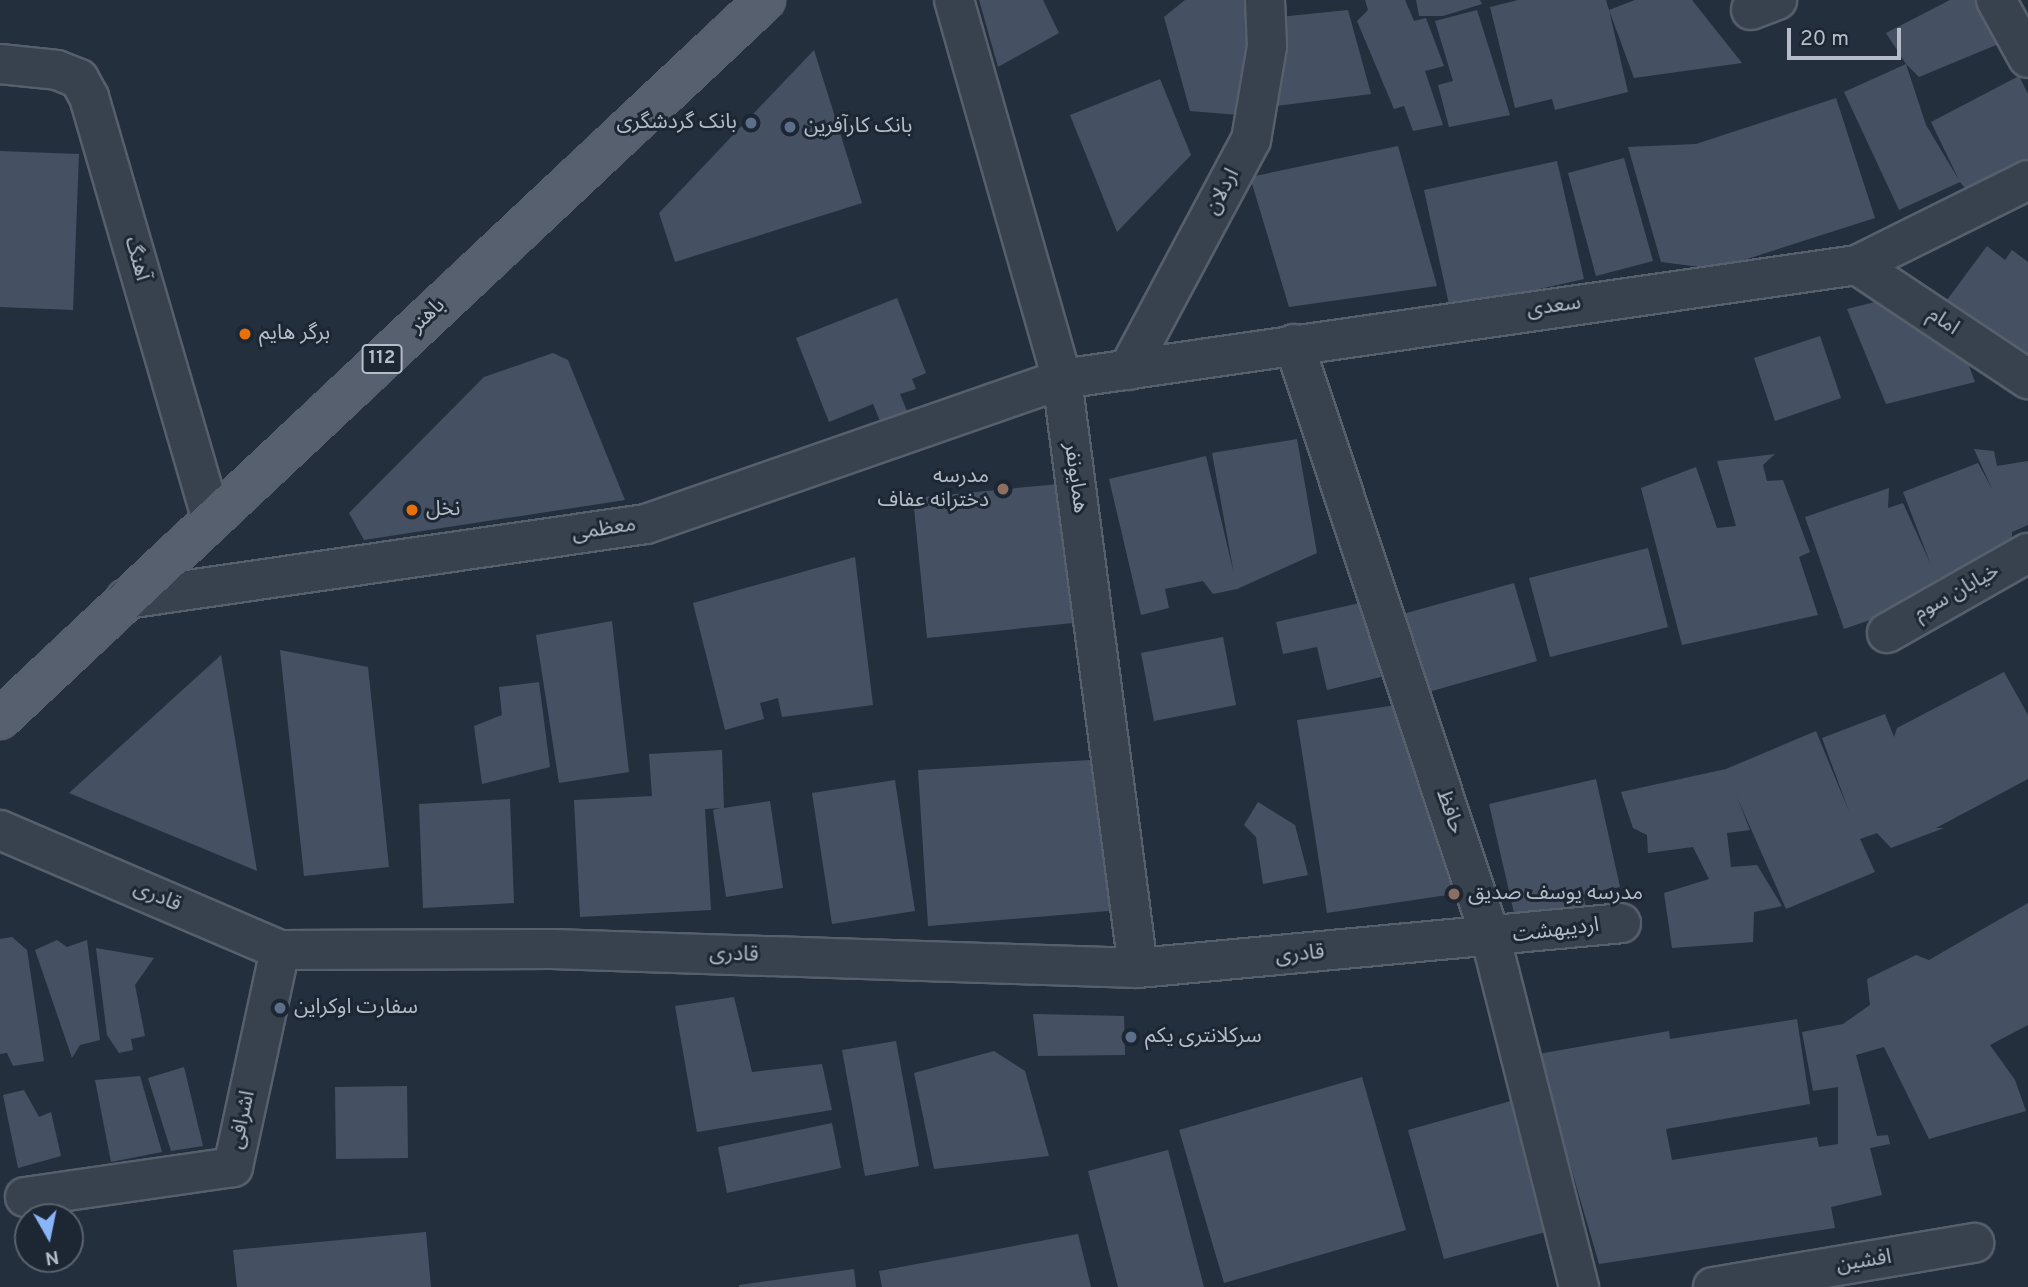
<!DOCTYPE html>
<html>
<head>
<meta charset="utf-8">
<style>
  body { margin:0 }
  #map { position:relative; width:2028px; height:1287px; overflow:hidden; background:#242f3e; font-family:Overpass,"Noto Sans Arabic",sans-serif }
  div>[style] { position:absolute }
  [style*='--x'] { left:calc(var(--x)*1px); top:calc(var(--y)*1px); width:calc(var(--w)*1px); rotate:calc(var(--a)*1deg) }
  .building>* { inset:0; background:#455162 }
  .roads { filter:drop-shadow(2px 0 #565f6c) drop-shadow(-2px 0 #565f6c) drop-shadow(0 2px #565f6c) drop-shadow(0 -2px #565f6c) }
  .minor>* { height:38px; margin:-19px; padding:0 19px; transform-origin:19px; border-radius:19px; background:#38414e }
  .primary>* { height:38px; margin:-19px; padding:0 19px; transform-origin:19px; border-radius:19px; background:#56606e }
  .dots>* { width:19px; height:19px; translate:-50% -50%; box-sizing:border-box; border:4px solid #1d2633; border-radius:50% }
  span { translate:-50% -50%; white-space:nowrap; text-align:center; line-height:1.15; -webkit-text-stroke:6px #1d2633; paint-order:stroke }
  .shield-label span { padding:2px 5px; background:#1d2633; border:2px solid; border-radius:5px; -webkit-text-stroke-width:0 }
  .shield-label { font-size:19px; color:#b4bcc9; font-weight:700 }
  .poi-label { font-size:21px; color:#b4bcc9 }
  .right { translate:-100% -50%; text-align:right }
  .left { translate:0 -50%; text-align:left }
  .street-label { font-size:21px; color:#b4bcc9 }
  .north { position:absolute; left:14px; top:1203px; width:70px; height:70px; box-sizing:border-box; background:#1d2633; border:2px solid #59626f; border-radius:50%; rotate:171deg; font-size:19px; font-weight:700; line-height:28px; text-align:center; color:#b4bcc9 }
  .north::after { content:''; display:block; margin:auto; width:24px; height:32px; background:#8ab4f8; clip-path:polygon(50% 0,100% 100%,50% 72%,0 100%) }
  .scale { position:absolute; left:1787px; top:28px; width:114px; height:32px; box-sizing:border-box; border:4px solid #b4bcc9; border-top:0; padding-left:9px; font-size:21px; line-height:24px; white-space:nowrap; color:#b4bcc9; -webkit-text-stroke:5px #1d2633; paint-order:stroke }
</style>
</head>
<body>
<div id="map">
  <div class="building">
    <div style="clip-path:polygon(979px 0,1043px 0,1059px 33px,998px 67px)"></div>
    <div style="clip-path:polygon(1185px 0,1246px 0,1251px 45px,1239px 115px,1190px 111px,1164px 17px)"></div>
    <div style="clip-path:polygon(1365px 0,1405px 0,1414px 21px,1426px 18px,1444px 66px,1425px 71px,1443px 125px,1413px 131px,1404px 106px,1394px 109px,1357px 21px,1368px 10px)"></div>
    <div style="clip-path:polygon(1416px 0,1480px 0,1482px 4px,1443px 16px,1419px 16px)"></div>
    <div style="clip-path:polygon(1518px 0,1606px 0,1609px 10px,1635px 0,1692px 0,1742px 63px,1634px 78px,1609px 10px,1628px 92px,1555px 110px,1552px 99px,1515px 108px,1490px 7px)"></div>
    <div style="clip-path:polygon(1950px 0,1979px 0,2001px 43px,1919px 77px,1906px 64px,1926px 125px,1959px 180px,1931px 122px,2019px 76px,2028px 94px,2028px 162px,1969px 193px,1960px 182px,1899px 210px,1844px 92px,1906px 64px,1886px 33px)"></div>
    <div style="clip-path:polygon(1348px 10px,1371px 94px,1269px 107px,1279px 17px)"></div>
    <div style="clip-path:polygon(1477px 10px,1510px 115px,1449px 127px,1438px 85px,1453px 81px,1435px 21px)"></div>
    <div style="clip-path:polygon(814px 50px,862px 203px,675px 262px,659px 213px)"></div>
    <div style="clip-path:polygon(1160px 79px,1191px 155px,1117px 232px,1070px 115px)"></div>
    <div style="clip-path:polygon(1836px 98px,1875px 218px,1716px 269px,1661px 262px,1628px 147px,1696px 144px)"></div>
    <div style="clip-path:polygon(1398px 146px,1437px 286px,1289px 307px,1250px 177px)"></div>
    <div style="clip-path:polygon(0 151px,79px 154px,73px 310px,0 307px)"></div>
    <div style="clip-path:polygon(1624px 158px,1653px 261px,1596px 276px,1568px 173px)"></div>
    <div style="clip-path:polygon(1557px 161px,1584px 279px,1450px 309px,1424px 190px)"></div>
    <div style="clip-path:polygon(1987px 246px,2005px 260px,2012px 250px,2028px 262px,2028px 359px,1947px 300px)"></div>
    <div style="clip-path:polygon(897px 298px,926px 373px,912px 379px,916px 389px,900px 394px,907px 411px,880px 421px,873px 404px,829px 422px,796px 338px)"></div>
    <div style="clip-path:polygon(1891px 298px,1966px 358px,1975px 382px,1886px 404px,1847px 309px)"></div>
    <div style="clip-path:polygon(1820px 336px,1841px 398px,1775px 421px,1754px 358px)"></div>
    <div style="clip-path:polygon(553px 353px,568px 360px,625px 500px,364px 540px,349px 513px,484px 377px)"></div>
    <div style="clip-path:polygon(1297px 439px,1317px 553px,1237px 589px,1213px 594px,1203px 581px,1165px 589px,1169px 608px,1141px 615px,1109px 479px,1206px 456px,1234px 574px,1212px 453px)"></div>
    <div style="clip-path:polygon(1974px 449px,1994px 451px,1997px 466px,2028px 461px,2028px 525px,2012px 532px,2012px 550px,1937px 579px,1936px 597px,1844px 629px,1805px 517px,1889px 488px,1888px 508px,1903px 503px,1931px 565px,1903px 492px,1978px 463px,1992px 489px)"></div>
    <div style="clip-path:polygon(1775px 454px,1763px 465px,1767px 481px,1783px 480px,1810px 552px,1799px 557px,1818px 615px,1682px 645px,1641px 488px,1696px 467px,1717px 528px,1736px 526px,1717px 461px)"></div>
    <div style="clip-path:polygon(1059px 484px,1073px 623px,927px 638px,913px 498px)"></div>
    <div style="clip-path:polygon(1648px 548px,1668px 627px,1550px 657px,1529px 578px)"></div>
    <div style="clip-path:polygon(855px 557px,873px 705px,782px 717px,778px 698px,760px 703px,764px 719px,725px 730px,693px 603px)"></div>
    <div style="clip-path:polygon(1514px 583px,1537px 661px,1425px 693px,1403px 614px)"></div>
    <div style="clip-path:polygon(1364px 602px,1381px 677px,1327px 690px,1317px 647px,1283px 654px,1276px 622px)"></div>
    <div style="clip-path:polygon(612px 621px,629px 772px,559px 783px,536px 635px)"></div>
    <div style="clip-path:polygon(1223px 637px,1236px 705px,1154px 721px,1141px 653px)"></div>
    <div style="clip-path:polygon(280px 650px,368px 667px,389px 867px,304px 876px)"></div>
    <div style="clip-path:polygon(221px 655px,257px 871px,69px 793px)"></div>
    <div style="clip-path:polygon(2004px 672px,2028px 715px,2028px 779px,1936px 828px,1944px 828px,1891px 848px,1877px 833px,1860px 839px,1875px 872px,1786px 909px,1737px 797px,1750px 830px,1727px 833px,1731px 867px,1757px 865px,1782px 906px,1754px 912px,1753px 942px,1672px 948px,1664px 893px,1709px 879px,1693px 847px,1648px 853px,1647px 835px,1633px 828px,1621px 792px,1726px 769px,1816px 731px,1850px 814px,1822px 738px,1885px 714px,1894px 737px,1897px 728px)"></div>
    <div style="clip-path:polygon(539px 682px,550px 767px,482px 784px,474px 726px,502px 715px,499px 687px)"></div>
    <div style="clip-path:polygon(1403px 704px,1463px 877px,1454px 894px,1327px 913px,1297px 720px)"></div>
    <div style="clip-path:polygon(722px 750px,724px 808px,770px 801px,783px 888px,726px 897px,713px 810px,721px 808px,705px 809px,711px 910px,580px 917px,574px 800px,652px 796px,649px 754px)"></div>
    <div style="clip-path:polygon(1107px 759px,1120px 910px,928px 926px,918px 770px)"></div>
    <div style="clip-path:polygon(1596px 779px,1620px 887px,1583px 895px,1587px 911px,1517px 926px,1489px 804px)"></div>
    <div style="clip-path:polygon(895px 780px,915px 911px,832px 924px,812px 793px)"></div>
    <div style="clip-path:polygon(510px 799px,514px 903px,423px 908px,419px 804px)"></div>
    <div style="clip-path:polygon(1258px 802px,1295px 825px,1308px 875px,1263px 884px,1256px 837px,1244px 825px)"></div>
    <div style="clip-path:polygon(2028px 903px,2028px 1025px,1990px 1045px,2015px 1080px,2026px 1111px,1929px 1139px,1884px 1047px,1856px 1055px,1877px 1136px,1888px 1135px,1890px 1144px,1870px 1148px,1882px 1195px,1831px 1207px,1835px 1228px,1599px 1264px,1538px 1054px,1669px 1031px,1670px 1039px,1797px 1019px,1810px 1104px,1666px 1129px,1672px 1160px,1817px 1137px,1819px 1147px,1838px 1144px,1838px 1087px,1813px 1091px,1802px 1032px,1843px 1024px,1870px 1005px,1867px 979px,1916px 955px,1929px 960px)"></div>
    <div style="clip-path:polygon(12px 937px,27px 950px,44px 1061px,13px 1066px,7px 1053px,0 1054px,0 939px)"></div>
    <div style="clip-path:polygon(57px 940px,67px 947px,87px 940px,100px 1040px,80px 1045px,72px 1058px,35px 950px)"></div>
    <div style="clip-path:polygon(96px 948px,154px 958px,135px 985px,145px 1036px,131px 1039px,133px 1050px,119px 1053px,107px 1035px)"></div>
    <div style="clip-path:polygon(734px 997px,752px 1072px,822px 1064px,832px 1110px,697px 1132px,675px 1006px)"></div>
    <div style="clip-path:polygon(1033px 1014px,1124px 1016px,1125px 1055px,1038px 1056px)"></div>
    <div style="clip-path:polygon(896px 1041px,919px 1166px,865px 1176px,842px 1050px)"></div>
    <div style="clip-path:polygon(994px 1051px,1025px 1071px,1049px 1156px,934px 1169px,914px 1073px)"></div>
    <div style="clip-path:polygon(184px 1067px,203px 1146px,171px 1151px,148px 1078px)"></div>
    <div style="clip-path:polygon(140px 1076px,162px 1152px,111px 1162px,95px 1080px)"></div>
    <div style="clip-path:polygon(1362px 1077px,1406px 1230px,1224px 1283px,1179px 1130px)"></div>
    <div style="clip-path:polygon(407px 1086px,408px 1158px,336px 1159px,335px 1087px)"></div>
    <div style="clip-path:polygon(24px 1090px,39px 1117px,51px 1112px,61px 1156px,18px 1168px,3px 1095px)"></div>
    <div style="clip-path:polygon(1525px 1097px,1561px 1228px,1444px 1259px,1408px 1130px)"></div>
    <div style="clip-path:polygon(832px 1123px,841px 1168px,727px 1193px,718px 1147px)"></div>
    <div style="clip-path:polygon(1168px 1150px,1204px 1287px,1118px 1287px,1088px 1171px)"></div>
    <div style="clip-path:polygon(426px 1232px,431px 1287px,237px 1287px,233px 1250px)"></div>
    <div style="clip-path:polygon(1078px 1234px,1091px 1287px,882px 1287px,879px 1271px)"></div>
    <div style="clip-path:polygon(854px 1269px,856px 1287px,739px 1287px,739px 1285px)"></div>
  </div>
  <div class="roads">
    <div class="minor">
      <div style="--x:954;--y:0;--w:394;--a:74.1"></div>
      <div style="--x:1062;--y:379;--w:594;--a:82.65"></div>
      <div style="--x:1996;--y:0;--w:66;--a:61.1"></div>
      <div style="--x:1751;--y:10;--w:28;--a:-21"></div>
      <div style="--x:0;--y:64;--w:57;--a:6"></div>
      <div style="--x:57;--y:70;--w:24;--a:22"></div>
      <div style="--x:79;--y:79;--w:21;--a:61"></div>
      <div style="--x:89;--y:97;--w:440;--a:73.8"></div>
      <div style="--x:1857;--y:265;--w:206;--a:33.7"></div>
      <div style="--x:1294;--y:344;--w:627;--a:71.68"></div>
      <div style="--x:1491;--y:939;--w:359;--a:75.8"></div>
      <div style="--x:1128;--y:370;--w:261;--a:-61.9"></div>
      <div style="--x:1251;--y:140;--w:95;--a:-80.3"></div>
      <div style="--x:1267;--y:46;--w:46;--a:-92.5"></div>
      <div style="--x:126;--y:599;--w:525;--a:-8.21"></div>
      <div style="--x:646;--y:524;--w:441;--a:-19.2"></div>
      <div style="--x:1062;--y:379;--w:803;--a:-8.16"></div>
      <div style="--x:1857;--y:265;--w:191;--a:-26.4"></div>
      <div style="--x:1887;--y:633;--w:162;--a:-29.6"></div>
      <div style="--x:0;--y:830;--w:305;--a:23.2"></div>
      <div style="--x:280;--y:950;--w:272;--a:-0.2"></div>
      <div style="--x:552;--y:949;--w:586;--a:1.86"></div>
      <div style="--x:1138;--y:968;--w:485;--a:-5.3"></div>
      <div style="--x:25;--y:1197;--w:210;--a:-8.2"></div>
      <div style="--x:233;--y:1167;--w:222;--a:-77.8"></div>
      <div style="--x:1713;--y:1287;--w:265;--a:-9.6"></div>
    </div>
    <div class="primary">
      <div style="--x:0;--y:719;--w:1050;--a:-43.22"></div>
    </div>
  </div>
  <div class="dots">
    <div style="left:751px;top:123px;background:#5c6f8a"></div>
    <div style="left:790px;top:127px;background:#5c6f8a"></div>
    <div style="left:245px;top:334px;background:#e8710a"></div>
    <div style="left:1003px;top:489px;background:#8d6e63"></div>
    <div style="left:412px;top:510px;background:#e8710a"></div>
    <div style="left:1454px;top:894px;background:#8d6e63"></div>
    <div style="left:280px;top:1008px;background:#5c6f8a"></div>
    <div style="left:1131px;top:1037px;background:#5c6f8a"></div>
  </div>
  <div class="shield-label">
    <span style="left:382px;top:359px">112</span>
  </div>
  <div class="poi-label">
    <span class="right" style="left:737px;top:123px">بانک گردشگری</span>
    <span class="left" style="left:804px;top:127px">بانک کارآفرین</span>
    <span class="left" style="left:259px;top:334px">برگر هایم</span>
    <span class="right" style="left:989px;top:489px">مدرسه<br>دخترانه عفاف</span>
    <span class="left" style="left:426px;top:510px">نخل</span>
    <span class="left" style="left:1468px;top:894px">مدرسه یوسف صدیق</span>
    <span class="left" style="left:294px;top:1008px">سفارت اوکراین</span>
    <span class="left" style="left:1145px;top:1037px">سرکلانتری یکم</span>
  </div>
  <div class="street-label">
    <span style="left:1223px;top:192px;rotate:-62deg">اردلان</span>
    <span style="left:136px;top:259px;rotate:74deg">آهنگ</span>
    <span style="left:1554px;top:307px;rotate:-8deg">سعدی</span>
    <span style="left:428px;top:316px;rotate:-43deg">باهنر</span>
    <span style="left:1943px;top:322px;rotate:34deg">امام</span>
    <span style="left:1075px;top:478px;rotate:82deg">همایونفر</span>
    <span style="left:604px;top:530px;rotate:-9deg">معظمی</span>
    <span style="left:1957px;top:593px;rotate:-29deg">خیابان سوم</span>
    <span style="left:1449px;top:812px;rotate:71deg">حافظ</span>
    <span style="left:157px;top:897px;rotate:23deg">قادری</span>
    <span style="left:1556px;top:931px;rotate:-7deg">اردیبهشت</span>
    <span style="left:734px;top:955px;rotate:2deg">قادری</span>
    <span style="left:1300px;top:955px;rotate:-5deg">قادری</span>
    <span style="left:243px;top:1120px;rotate:-78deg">اشرافی</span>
    <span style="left:1864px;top:1262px;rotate:-9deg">افشین</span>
  </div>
  <div class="north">N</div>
  <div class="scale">20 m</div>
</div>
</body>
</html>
